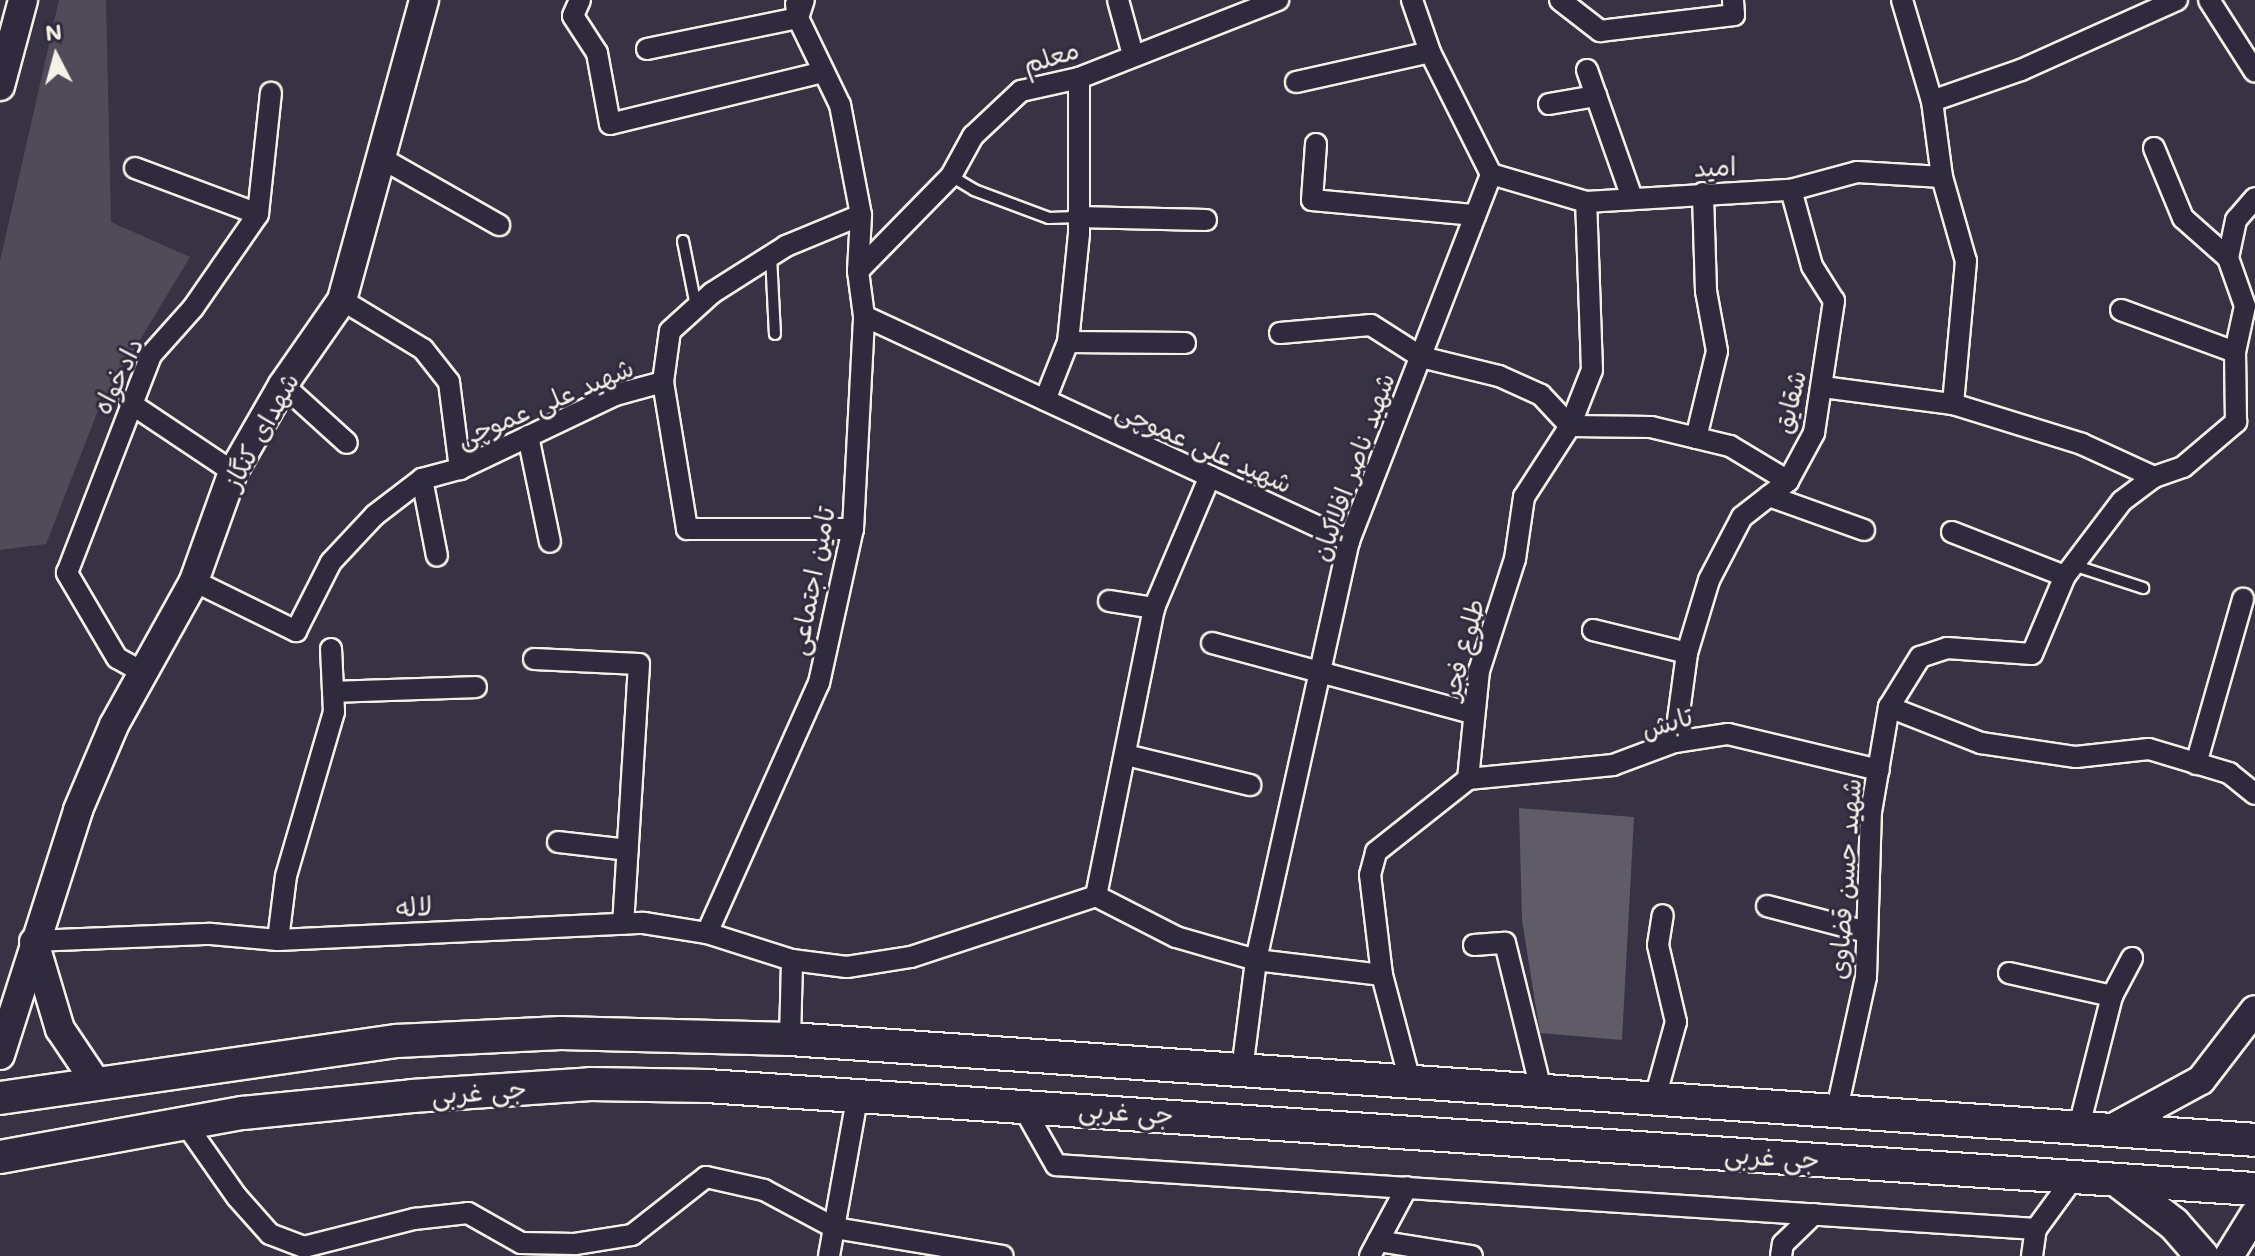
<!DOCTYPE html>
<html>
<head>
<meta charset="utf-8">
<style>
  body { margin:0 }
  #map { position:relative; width:2255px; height:1256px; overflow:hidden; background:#373244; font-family:Mali,"Playpen Sans Arabic",sans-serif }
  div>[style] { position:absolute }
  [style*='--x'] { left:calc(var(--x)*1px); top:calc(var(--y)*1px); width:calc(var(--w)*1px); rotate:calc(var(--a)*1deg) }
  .green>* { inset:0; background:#504b59 }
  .building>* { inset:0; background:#5f5c67 }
  .roads { filter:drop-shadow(2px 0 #f4f1e8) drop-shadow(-2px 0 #f4f1e8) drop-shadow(0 2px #f4f1e8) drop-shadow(0 -2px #f4f1e8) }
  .lane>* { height:10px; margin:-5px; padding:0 5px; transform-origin:5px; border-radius:5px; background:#2f2a3d }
  .street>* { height:20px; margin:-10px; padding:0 10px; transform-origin:10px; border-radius:10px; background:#2f2a3d }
  .secondary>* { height:28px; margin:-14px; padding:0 14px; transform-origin:14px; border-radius:14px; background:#2f2a3d }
  .primary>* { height:32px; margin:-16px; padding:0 16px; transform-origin:16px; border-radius:16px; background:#2f2a3d }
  span { translate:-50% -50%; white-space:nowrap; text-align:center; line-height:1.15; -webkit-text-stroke:6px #2f2a3d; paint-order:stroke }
  .street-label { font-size:26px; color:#f4f1e8 }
  .north { position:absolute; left:16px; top:16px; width:80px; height:80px; -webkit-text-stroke:6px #2f2a3d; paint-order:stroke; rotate:354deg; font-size:22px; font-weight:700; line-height:32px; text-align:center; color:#f4f1e8 }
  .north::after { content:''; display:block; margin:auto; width:28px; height:36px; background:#f4f1e8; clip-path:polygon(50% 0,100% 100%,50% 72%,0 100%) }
</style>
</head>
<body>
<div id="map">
  <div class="green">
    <div style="clip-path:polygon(59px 0,106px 0,111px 222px,190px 257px,99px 408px,46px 544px,0 550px,0 261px)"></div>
  </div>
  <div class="building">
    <div style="clip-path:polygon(1519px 808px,1634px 817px,1622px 1040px,1540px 1033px,1522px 920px)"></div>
  </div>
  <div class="roads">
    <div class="lane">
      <div style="--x:951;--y:176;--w:27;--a:31"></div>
      <div style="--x:974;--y:190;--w:80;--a:20.5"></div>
      <div style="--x:1049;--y:218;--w:28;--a:-2"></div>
      <div style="--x:683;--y:241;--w:66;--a:78.7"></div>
      <div style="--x:771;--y:256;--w:78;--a:87.1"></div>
      <div style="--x:2073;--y:565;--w:74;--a:18.2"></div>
    </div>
    <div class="street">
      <div style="--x:580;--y:0;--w:17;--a:114"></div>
      <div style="--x:573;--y:16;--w:44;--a:57"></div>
      <div style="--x:597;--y:53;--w:72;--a:79.6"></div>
      <div style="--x:610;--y:124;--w:220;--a:-13.7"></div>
      <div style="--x:1118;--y:0;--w:57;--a:74.7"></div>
      <div style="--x:1560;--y:0;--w:51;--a:37.8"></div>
      <div style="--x:1600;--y:31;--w:135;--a:-6.8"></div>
      <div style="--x:1734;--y:15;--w:15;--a:-94"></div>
      <div style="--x:1902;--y:0;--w:105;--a:73.5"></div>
      <div style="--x:1932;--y:101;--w:77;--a:82.5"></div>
      <div style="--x:1942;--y:177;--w:87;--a:74.1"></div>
      <div style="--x:1966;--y:261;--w:144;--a:95.2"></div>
      <div style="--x:2209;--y:0;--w:85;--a:57.4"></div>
      <div style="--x:647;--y:49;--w:154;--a:-11.6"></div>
      <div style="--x:798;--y:18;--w:14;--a:-98"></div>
      <div style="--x:1587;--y:70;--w:136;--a:70.6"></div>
      <div style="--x:1296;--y:82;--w:137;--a:-12.6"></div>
      <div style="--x:1932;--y:101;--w:94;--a:-19.2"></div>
      <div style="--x:2021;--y:70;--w:171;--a:-24.2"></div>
      <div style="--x:1549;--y:104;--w:48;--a:-9.7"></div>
      <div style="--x:1316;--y:144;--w:56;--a:94.1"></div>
      <div style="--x:1312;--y:200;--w:164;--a:5.3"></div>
      <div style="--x:2154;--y:148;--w:76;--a:67.5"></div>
      <div style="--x:2183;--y:218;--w:60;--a:41.6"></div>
      <div style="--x:381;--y:158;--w:136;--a:29.6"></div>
      <div style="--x:135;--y:168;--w:131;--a:20.5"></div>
      <div style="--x:1491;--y:174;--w:99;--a:16.4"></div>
      <div style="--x:1586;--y:202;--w:205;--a:-3.4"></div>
      <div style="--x:1791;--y:190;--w:68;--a:-15.3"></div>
      <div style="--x:1857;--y:172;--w:85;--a:3.4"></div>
      <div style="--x:1077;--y:217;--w:129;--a:1.3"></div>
      <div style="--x:858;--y:271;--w:133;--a:-45.6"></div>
      <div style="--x:951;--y:176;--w:46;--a:-61.2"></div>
      <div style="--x:973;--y:136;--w:66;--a:-43.2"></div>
      <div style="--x:1021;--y:91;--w:59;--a:-12.6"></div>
      <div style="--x:1079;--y:78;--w:214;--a:-21.4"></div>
      <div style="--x:342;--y:300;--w:95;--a:31.2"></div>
      <div style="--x:423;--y:349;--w:42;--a:51.8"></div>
      <div style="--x:449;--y:382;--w:88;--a:82.8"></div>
      <div style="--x:2121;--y:310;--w:121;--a:20.2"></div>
      <div style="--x:864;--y:316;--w:535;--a:24.89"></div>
      <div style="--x:1280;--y:333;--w:91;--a:-5"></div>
      <div style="--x:1371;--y:325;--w:59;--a:32.6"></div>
      <div style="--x:1421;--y:357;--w:80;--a:13.7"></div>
      <div style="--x:1499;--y:376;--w:46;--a:24.3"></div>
      <div style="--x:1541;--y:395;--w:42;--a:46.9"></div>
      <div style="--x:1570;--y:426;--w:81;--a:0.7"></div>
      <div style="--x:1651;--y:427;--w:81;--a:13.5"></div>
      <div style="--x:1730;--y:446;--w:68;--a:31.1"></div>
      <div style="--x:1068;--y:342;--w:117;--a:0.5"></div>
      <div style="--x:663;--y:382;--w:149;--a:80.7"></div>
      <div style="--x:687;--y:529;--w:166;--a:0"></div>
      <div style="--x:283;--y:385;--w:86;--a:42.2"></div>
      <div style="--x:1823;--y:387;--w:131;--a:7.5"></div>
      <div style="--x:1953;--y:404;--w:135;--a:17.2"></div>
      <div style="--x:2082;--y:444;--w:79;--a:24.6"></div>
      <div style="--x:1045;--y:400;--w:62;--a:-68.4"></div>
      <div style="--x:1068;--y:342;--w:109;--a:-84.2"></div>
      <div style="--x:1079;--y:234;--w:156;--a:-90"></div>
      <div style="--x:130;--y:403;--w:124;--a:33.8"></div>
      <div style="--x:528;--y:436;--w:108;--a:78.3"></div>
      <div style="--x:1696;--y:438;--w:89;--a:-76.4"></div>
      <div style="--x:1717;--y:351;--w:61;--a:-100.4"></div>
      <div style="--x:1706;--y:291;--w:98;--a:-91.8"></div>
      <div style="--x:422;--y:479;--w:78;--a:79"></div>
      <div style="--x:1769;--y:496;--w:101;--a:19.7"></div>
      <div style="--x:1952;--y:532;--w:121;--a:21.3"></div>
      <div style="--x:194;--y:581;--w:114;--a:26.1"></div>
      <div style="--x:296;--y:631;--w:77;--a:-63.1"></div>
      <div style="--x:331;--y:562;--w:64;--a:-46.9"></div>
      <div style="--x:375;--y:515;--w:59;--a:-37.5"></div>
      <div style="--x:422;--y:479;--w:39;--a:-15"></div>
      <div style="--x:460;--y:469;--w:172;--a:-25.5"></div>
      <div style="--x:615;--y:395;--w:50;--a:-15.2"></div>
      <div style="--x:663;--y:382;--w:51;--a:-82.2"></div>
      <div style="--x:670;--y:331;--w:57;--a:-42.1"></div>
      <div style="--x:712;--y:293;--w:88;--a:-32.4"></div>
      <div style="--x:786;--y:246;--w:81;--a:-22.5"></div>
      <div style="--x:1109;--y:601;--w:46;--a:8.8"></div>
      <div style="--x:1593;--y:630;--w:97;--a:13.7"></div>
      <div style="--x:1212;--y:643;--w:268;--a:15.1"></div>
      <div style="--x:534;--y:659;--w:105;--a:2.7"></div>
      <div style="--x:639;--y:664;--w:260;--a:93.5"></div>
      <div style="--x:146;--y:674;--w:33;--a:-151"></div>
      <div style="--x:117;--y:658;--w:99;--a:-120.5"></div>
      <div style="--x:67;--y:573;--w:234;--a:-68.9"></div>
      <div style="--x:151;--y:355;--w:63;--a:-48.2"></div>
      <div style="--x:193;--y:308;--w:114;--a:-55.3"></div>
      <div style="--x:258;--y:214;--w:122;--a:-83.9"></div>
      <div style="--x:333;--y:692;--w:143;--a:-2"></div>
      <div style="--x:1889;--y:707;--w:99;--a:21.4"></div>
      <div style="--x:1981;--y:743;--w:96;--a:8.4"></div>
      <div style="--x:2076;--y:757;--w:73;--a:-6.3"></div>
      <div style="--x:2149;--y:749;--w:84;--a:16.7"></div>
      <div style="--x:2229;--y:773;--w:33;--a:39"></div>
      <div style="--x:1675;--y:742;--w:90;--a:-82.3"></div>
      <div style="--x:1687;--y:653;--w:76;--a:-73.2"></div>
      <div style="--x:1709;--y:580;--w:71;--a:-62.4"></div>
      <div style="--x:1742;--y:517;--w:58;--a:-38"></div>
      <div style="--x:1788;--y:481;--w:55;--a:-61.6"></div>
      <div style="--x:1814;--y:433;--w:134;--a:-81.4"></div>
      <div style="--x:1834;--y:301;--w:41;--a:-122.2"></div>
      <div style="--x:1812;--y:266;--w:79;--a:-105.4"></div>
      <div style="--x:1126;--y:755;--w:128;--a:13.6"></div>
      <div style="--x:2196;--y:764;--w:172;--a:-74.1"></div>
      <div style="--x:1468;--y:779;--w:146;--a:-5.5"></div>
      <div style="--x:1613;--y:765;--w:66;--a:-20.4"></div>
      <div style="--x:1675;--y:742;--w:54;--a:-8.6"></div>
      <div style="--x:1728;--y:734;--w:155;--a:13.4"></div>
      <div style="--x:558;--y:842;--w:70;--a:6.5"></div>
      <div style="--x:1096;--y:896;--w:294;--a:-78.6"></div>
      <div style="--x:1154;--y:608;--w:143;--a:-67"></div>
      <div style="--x:1767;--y:906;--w:103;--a:14.6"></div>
      <div style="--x:707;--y:933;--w:274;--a:-65.9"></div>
      <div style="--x:819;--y:683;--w:158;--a:-77.6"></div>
      <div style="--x:853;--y:529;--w:213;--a:-87"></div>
      <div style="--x:864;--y:316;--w:45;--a:-97.6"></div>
      <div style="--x:858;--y:271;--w:56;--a:-86.9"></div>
      <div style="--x:861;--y:215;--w:112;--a:-100.8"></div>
      <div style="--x:840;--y:105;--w:97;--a:-115.8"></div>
      <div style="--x:798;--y:18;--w:19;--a:-72"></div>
      <div style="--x:278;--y:940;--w:64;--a:-82.9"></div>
      <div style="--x:286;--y:876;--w:171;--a:-73.7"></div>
      <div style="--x:334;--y:712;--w:63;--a:-92.7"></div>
      <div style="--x:33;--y:941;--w:178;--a:-2.3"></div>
      <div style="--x:211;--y:934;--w:67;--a:5.1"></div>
      <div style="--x:278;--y:940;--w:366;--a:-2.7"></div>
      <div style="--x:644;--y:923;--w:64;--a:9"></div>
      <div style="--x:707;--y:933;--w:89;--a:17.6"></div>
      <div style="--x:792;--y:960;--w:55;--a:7.3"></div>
      <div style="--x:847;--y:967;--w:65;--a:-8.9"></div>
      <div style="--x:911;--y:957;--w:195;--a:-18.2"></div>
      <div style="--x:1096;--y:896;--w:90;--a:27.1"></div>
      <div style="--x:1176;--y:937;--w:83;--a:16"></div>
      <div style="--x:1256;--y:960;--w:127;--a:6.8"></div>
      <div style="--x:1474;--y:945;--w:31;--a:-4"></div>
      <div style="--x:1505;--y:943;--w:151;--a:76.2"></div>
      <div style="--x:2009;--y:973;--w:106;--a:12.6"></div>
      <div style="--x:2112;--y:996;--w:134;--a:104.2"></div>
      <div style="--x:2112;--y:996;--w:43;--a:-62.2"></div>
      <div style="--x:790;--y:1039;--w:79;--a:-88.5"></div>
      <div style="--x:1242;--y:1070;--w:111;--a:-82.7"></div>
      <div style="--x:1256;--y:960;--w:429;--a:-77.5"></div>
      <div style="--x:1349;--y:541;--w:394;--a:-68.8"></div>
      <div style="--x:1491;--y:174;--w:136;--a:-116.6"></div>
      <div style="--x:1430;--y:52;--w:55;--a:-109.1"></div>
      <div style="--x:1410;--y:1081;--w:110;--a:-104.8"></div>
      <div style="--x:1382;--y:975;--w:101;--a:-96.8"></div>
      <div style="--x:1370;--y:875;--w:24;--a:-75"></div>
      <div style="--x:1376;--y:852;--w:117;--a:-38.4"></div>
      <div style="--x:1468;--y:779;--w:109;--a:-84.2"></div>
      <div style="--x:1479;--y:671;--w:118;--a:-72.2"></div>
      <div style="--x:1515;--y:559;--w:63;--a:-81.7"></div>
      <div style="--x:1524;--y:497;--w:85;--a:-57.1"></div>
      <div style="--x:1570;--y:426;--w:60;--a:-68.6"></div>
      <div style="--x:1592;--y:370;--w:168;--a:-92"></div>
      <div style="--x:1655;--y:1098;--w:79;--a:-74.6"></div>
      <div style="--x:1676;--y:1022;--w:79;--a:-103.2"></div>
      <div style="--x:1658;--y:945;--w:30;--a:-81"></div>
      <div style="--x:1022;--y:1105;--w:69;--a:60.5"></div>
      <div style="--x:1056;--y:1165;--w:982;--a:3.74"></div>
      <div style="--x:2036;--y:1229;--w:64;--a:-53.8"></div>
      <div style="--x:1837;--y:1109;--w:135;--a:-77.6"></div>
      <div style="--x:1866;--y:977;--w:165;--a:-88.3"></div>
      <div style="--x:1871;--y:812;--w:107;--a:-80.3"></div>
      <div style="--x:1889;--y:707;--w:59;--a:-58.2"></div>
      <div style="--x:1920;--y:657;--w:28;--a:-18"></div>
      <div style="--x:1947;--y:648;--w:85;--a:4"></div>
      <div style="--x:2032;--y:654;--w:85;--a:-67.1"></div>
      <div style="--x:2065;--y:576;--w:94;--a:-52.8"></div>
      <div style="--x:2122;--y:501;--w:40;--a:-37"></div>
      <div style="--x:2154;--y:477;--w:31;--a:-19"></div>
      <div style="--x:2183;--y:467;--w:70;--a:-40.3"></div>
      <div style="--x:2236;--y:422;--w:70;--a:-90.8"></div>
      <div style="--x:2235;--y:352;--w:47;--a:-77.7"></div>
      <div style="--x:2245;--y:306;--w:51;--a:-109.5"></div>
      <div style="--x:2228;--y:258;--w:39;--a:-78"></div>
      <div style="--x:2236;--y:220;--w:29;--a:-49"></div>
      <div style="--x:185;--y:1123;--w:90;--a:54.9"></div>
      <div style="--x:237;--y:1197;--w:50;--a:48.3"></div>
      <div style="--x:270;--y:1234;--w:36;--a:21"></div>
      <div style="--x:304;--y:1247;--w:114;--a:-14.3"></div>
      <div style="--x:414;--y:1219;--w:54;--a:-6.3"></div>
      <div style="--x:468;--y:1213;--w:61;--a:29.5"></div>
      <div style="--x:521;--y:1243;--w:54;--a:1.1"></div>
      <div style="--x:575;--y:1244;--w:58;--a:-9"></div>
      <div style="--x:632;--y:1235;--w:94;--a:-38.1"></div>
      <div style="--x:706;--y:1177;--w:59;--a:12.6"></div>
      <div style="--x:764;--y:1190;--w:81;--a:28.2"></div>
      <div style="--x:835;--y:1228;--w:170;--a:9.5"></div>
      <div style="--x:1378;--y:1241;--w:95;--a:9.1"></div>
      <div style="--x:829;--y:1256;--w:166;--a:-79.9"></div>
      <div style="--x:1370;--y:1256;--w:78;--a:-61.8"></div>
      <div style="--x:1781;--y:1256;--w:12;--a:-81"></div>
      <div style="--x:1783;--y:1244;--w:43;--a:-44.1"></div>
      <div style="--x:2032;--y:1256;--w:27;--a:-82"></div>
    </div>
    <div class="secondary">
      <div style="--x:0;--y:86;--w:89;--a:-75"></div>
      <div style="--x:34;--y:942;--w:91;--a:73.4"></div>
      <div style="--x:60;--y:1029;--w:63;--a:56.1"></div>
      <div style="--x:0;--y:1055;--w:257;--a:-72.3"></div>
      <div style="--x:78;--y:810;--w:92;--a:-67"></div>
      <div style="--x:114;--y:725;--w:165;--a:-60.9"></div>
      <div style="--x:194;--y:581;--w:116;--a:-70.3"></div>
      <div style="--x:233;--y:472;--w:100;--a:-60.1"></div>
      <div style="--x:283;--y:385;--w:103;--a:-55.2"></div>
      <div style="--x:342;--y:300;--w:311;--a:-74.7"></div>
      <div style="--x:2111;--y:1129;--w:102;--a:-28.6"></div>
      <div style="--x:2201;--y:1080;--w:88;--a:-52.4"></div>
      <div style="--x:2229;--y:1256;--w:49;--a:-58.2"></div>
    </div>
    <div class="primary">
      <div style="--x:0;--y:1098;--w:401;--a:-8.2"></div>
      <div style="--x:397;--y:1041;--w:164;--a:-2.8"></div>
      <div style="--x:561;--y:1033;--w:229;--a:1.5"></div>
      <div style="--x:790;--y:1039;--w:1468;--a:3.94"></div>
      <div style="--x:0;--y:1157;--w:247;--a:-10.3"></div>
      <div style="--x:243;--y:1113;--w:170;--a:-5.7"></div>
      <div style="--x:412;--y:1096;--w:179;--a:-3.8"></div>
      <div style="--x:591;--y:1084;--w:116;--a:1"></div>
      <div style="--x:707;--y:1086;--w:1551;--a:3.81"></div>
      <div style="--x:2117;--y:1180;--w:72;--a:37.7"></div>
      <div style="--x:2174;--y:1224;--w:43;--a:48.8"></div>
    </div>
  </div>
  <div class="street-label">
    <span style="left:1051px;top:57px;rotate:-17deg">معلم</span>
    <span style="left:1715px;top:167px;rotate:-2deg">امید</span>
    <span style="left:118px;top:376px;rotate:-64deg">دادخواه</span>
    <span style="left:1790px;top:402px;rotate:-76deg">شقایق</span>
    <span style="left:545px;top:403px;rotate:-23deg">شهید علی عموچی</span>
    <span style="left:261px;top:431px;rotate:-61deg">شهدای کنگاز</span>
    <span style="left:1204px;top:447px;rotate:24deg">شهید علی عموچی</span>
    <span style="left:1353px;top:467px;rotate:-70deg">شهید ناصر افلاکیان</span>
    <span style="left:812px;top:581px;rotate:-79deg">تامین اجتماعی</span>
    <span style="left:1463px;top:649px;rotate:-75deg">طلوع فجر</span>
    <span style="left:1667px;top:723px;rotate:-17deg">تابش</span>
    <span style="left:1845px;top:879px;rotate:-86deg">شهید حسن قضاوی</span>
    <span style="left:414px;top:907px;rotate:-3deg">لاله</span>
    <span style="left:479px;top:1092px;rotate:-4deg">جی غربی</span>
    <span style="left:1126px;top:1112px;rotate:4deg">جی غربی</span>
    <span style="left:1772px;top:1157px;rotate:4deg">جی غربی</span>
  </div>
  <div class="north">N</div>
</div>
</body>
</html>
